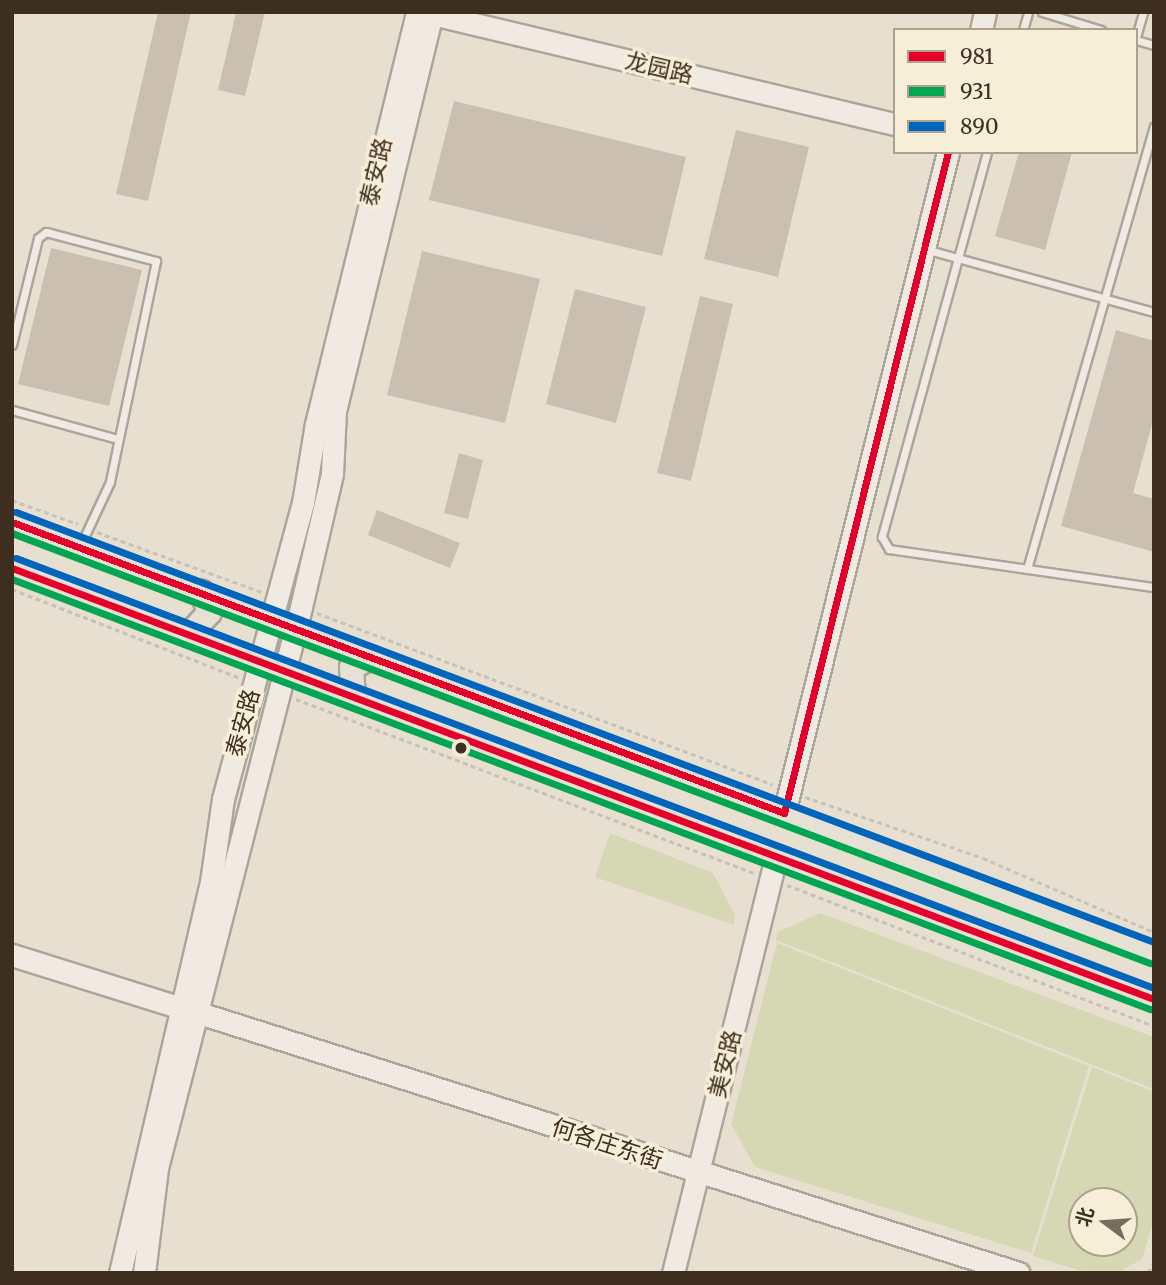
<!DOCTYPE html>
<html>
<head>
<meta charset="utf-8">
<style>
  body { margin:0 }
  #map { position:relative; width:1166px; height:1285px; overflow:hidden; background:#e7e0d1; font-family:Merriweather,"Noto Sans SC",serif }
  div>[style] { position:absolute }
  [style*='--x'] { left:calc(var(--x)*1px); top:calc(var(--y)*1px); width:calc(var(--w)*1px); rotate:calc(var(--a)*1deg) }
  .green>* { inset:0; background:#d6d7b3 }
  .building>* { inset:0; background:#cbbfb2 }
  .path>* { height:2.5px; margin-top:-1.25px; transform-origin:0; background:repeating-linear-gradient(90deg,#c8c2b9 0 5px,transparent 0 8.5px) }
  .roads { filter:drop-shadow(2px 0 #ada599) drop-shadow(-2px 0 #ada599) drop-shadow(0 2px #ada599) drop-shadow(0 -2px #ada599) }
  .lane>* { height:7px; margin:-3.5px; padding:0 3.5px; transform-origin:3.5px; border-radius:3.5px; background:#efebe3 }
  .secondary>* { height:21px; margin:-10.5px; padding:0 10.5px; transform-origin:10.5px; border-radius:10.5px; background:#efebe3 }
  .primary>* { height:23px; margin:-11.5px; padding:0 11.5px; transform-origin:11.5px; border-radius:11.5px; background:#e6e1d4 }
  .bus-1>* { height:7px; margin:-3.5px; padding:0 3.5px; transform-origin:3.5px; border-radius:3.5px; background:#e4002b }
  .bus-2>* { height:7px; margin:-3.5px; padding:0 3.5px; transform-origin:3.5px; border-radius:3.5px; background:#00a651 }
  .bus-3>* { height:7px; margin:-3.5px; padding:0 3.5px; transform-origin:3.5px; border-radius:3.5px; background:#0065bd }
  .dots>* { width:19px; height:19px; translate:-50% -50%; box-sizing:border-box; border:4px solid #f7eed8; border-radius:50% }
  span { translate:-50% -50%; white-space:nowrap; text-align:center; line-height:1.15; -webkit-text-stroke:7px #f7eed8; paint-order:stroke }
  .street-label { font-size:23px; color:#3d2e20 }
  .frame { position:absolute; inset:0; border:14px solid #3d2e20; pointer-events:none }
  .legend { position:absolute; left:893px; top:28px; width:245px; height:126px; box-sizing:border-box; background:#f7eed8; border:2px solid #ada18e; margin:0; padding:9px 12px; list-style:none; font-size:21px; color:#3d2e20 }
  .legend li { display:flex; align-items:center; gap:14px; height:35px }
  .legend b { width:35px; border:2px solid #ada18e }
  .north { position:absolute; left:1068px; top:1187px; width:70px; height:70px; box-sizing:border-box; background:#f7eed8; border:2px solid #ada18e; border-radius:50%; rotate:286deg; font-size:19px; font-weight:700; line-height:28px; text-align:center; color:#3d2e20 }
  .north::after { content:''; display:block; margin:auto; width:24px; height:32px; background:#786c5e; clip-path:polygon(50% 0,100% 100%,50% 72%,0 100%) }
</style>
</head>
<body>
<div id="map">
  <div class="green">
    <div style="clip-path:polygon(610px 833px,713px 873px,735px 915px,734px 925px,595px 877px)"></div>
    <div style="clip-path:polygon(820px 913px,1154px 1037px,1154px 1089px,776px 940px,778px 932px)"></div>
    <div style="clip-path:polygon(777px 943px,1089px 1066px,1031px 1253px,755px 1167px,731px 1124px)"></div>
    <div style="clip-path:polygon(evenodd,1092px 1067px,1154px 1092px,1154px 1219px,1142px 1259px,1117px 1273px,1088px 1273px,1033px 1256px,1092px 1067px,1082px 1201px,1124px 1201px,1124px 1243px,1082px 1243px,1082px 1201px)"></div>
  </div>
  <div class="building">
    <div style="clip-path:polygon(158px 12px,191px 12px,148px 201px,116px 194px)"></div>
    <div style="clip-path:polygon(236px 12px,265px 12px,245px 96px,218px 90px)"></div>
    <div style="clip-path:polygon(454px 101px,686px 157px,662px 256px,429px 200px)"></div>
    <div style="clip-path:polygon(736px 130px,809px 147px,778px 277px,704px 259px)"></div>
    <div style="clip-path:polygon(1019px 152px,1072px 152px,1045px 250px,995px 236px)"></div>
    <div style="clip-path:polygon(51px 248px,142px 270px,109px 406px,18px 384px)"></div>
    <div style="clip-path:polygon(422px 251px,540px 279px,505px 423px,387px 395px)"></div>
    <div style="clip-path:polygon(575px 289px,646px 307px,616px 423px,546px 404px)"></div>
    <div style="clip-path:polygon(700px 296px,733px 304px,691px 481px,657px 473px)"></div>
    <div style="clip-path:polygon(1116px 330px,1154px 341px,1154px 417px,1133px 493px,1154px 499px,1154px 552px,1061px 526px)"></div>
    <div style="clip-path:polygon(459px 453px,483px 460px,468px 519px,444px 513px)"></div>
    <div style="clip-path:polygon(377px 510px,460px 543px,450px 568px,368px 535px)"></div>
  </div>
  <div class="path">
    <div style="--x:12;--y:500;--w:70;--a:20"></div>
    <div style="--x:97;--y:532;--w:176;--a:20"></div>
    <div style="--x:12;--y:589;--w:243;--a:21.3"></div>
    <div style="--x:317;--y:613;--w:487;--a:20.6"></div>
    <div style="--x:296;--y:699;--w:490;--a:20.8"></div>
    <div style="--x:805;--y:797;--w:188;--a:18.9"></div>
    <div style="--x:983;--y:858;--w:186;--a:23.4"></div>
    <div style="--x:787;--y:885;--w:393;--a:21"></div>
    <div style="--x:1148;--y:1273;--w:13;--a:-63"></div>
  </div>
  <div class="roads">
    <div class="lane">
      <div style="--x:1042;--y:12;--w:62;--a:17"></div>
      <div style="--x:1023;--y:30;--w:19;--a:-74"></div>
      <div style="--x:1136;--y:37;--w:26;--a:-74"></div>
      <div style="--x:1136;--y:40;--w:19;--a:16"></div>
      <div style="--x:987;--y:152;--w:399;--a:105.3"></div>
      <div style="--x:882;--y:537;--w:14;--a:60"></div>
      <div style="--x:889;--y:549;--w:268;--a:8.2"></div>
      <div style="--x:925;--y:249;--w:238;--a:15.4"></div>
      <div style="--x:12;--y:345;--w:110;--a:-76.3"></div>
      <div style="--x:38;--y:238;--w:10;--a:-37"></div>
      <div style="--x:46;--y:232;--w:114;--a:14.8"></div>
      <div style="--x:156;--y:261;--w:226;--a:101.8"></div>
      <div style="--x:110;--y:482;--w:68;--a:115.1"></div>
      <div style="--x:12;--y:410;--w:110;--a:15.3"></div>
      <div style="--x:1027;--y:569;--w:460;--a:-74"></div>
    </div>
    <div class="secondary">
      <div style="--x:424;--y:12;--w:484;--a:13.4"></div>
      <div style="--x:981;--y:30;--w:18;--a:-77"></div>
      <div style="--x:784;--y:813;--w:681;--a:-76.07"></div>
      <div style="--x:12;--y:955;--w:177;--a:17.4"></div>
      <div style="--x:196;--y:1012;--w:863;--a:17.6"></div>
      <div style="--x:120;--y:1273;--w:401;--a:-76.9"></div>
      <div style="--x:211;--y:882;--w:84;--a:-81.8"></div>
      <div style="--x:223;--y:799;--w:307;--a:-74.9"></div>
      <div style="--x:303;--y:503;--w:80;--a:-80.7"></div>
      <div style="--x:316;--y:424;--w:424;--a:-76.2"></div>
      <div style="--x:144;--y:1273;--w:106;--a:-82.9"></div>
      <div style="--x:157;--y:1168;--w:579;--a:-75.6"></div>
      <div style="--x:301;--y:607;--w:137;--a:-76.9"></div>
      <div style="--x:332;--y:474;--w:63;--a:-87.3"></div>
      <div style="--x:335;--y:411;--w:411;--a:-76.3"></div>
      <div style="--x:673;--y:1273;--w:430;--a:-76.1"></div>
    </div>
    <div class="primary">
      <div style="--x:12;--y:522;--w:1221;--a:20.68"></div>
      <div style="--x:12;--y:568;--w:1221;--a:20.68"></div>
      <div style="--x:189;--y:634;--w:30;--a:-48"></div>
      <div style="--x:209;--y:612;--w:22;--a:-111"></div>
      <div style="--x:353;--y:696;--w:29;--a:-94"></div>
      <div style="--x:351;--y:667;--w:22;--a:-27"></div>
    </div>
  </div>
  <div class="bus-1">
    <div style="--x:12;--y:522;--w:825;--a:20.65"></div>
    <div style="--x:784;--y:813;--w:681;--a:-76.07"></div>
    <div style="--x:12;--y:568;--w:1221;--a:20.68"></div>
  </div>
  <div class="bus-2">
    <div style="--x:12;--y:533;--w:1217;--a:20.7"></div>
    <div style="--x:12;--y:579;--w:1217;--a:20.7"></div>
  </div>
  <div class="bus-3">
    <div style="--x:16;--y:512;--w:1217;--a:20.7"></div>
    <div style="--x:16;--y:558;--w:1217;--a:20.7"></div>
  </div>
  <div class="dots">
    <div style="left:461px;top:748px;background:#3d2e20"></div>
  </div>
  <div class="street-label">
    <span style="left:659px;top:68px;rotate:13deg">龙园路</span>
    <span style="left:376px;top:172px;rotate:-77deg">泰安路</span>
    <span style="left:243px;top:723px;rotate:-75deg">泰安路</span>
    <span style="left:725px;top:1064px;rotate:-76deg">美安路</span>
    <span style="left:607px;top:1144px;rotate:18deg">何各庄东街</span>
  </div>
  <div class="frame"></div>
  <ul class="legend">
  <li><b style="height:9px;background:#e4002b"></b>981</li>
  <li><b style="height:9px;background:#00a651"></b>931</li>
  <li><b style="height:9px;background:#0065bd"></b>890</li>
  </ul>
  <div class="north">北</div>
</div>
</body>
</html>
